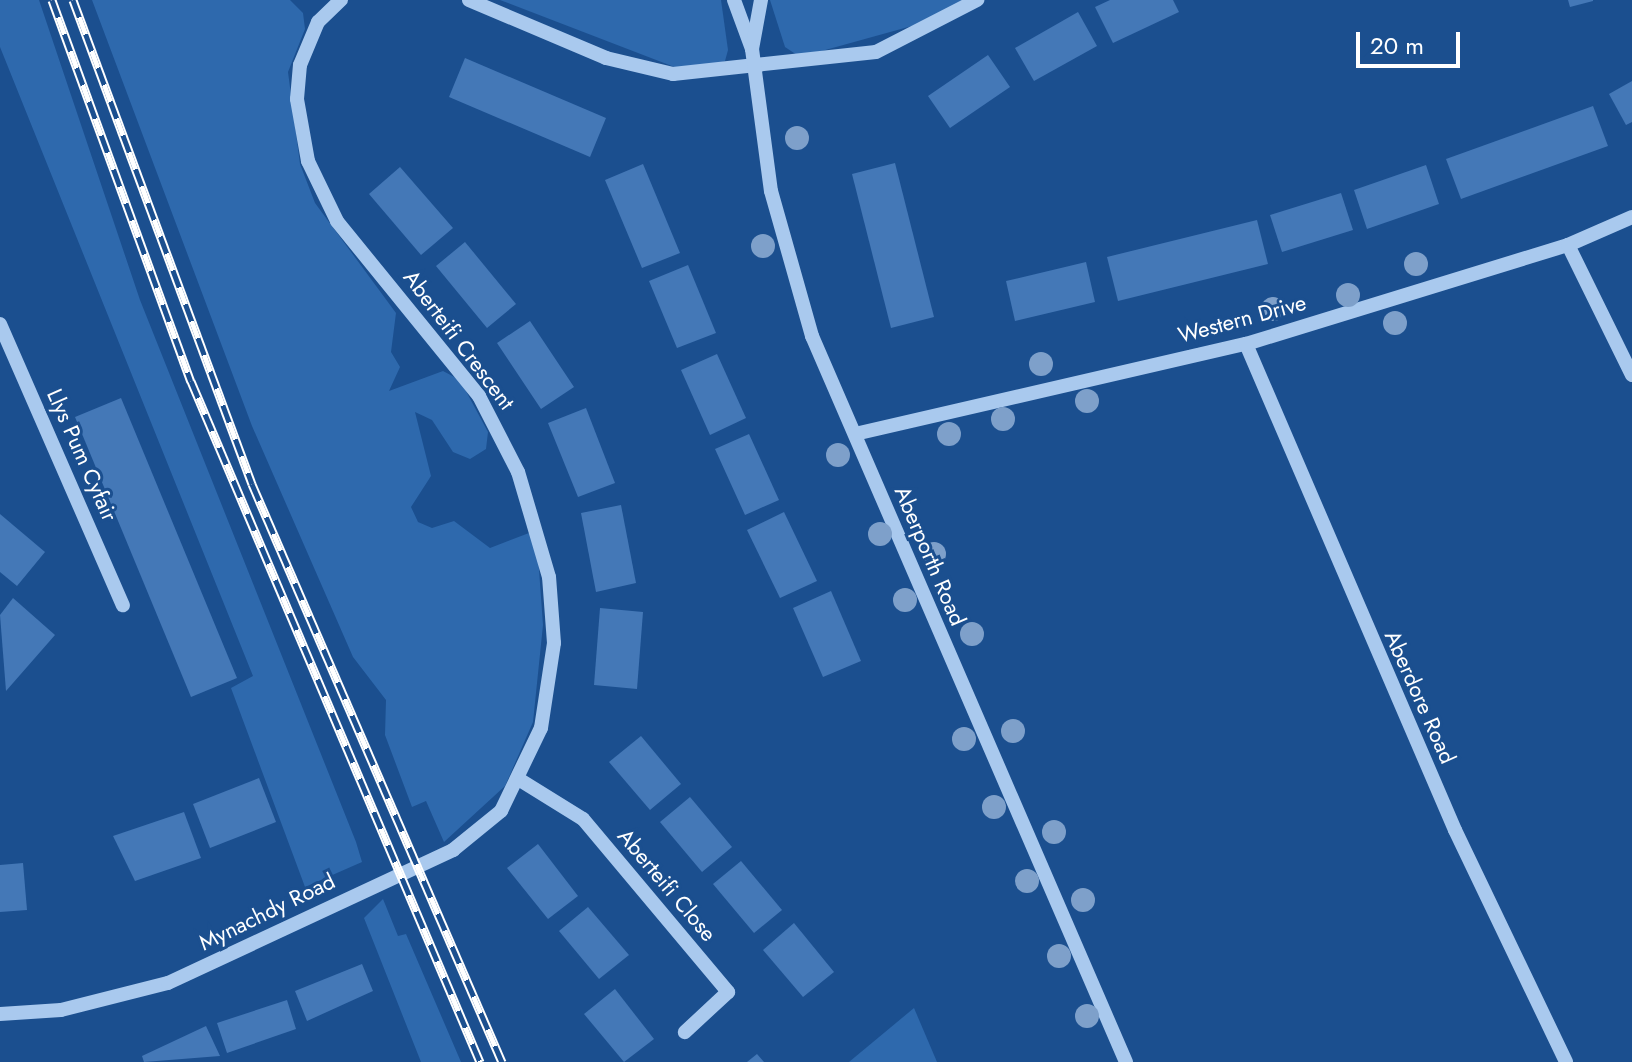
<!DOCTYPE html>
<html>
<head>
<meta charset="utf-8">
<style>
  body { margin:0 }
  #map { position:relative; width:1632px; height:1062px; overflow:hidden; background:#1b4f8f; font-family:Jost,sans-serif }
  div>[style] { position:absolute }
  [style*='--x'] { left:calc(var(--x)*1px); top:calc(var(--y)*1px); width:calc(var(--w)*1px); rotate:calc(var(--a)*1deg) }
  .green>* { inset:0; background:#2e69ad }
  .building>* { inset:0; background:#4478b7 }
  .minor>* { height:14px; margin:-7px; padding:0 7px; transform-origin:7px; border-radius:7px; background:#a9c9ee }
  .rail>* { height:9px; margin-top:-4.5px; transform-origin:0; background:repeating-linear-gradient(90deg,#1b4f8f 0 18px,#fff 0 36px); box-sizing:border-box; border-block:2px solid #fff }
  .trees>* { width:24px; height:24px; margin:-12px; border-radius:50%; background:#7ea0ca }
  span { translate:-50% -50%; white-space:nowrap; text-align:center; line-height:1.15; -webkit-text-stroke:6px #1b4f8f; paint-order:stroke }
  .street-label { font-size:22px; color:#fff }
  .scale { position:absolute; left:1356px; top:32px; width:104px; height:36px; box-sizing:border-box; border:4px solid #fff; border-top:0; padding-left:10px; font-size:24px; line-height:28px; white-space:nowrap; color:#fff; -webkit-text-stroke:6px #1b4f8f; paint-order:stroke }
</style>
</head>
<body>
<div id="map">
  <div class="green">
    <div style="clip-path:polygon(0 0,39px 0,140px 300px,356px 842px,362px 862px,305px 887px,231px 688px,253px 676px,0 47px)"></div>
    <div style="clip-path:polygon(92px 0,290px 0,303px 13px,305px 29px,288px 72px,300px 164px,315px 203px,396px 313px,391px 352px,400px 367px,389px 391px,443px 371px,460px 380px,488px 432px,486px 449px,470px 459px,453px 452px,432px 420px,415px 412px,431px 476px,411px 507px,418px 522px,432px 528px,454px 521px,490px 548px,529px 533px,537px 542px,543px 625px,533px 722px,505px 786px,444px 842px,426px 801px,412px 807px,385px 735px,386px 700px,353px 657px,252px 426px)"></div>
    <div style="clip-path:polygon(500px 0,721px 0,728px 50px,725px 61px,701px 70px,677px 68px)"></div>
    <div style="clip-path:polygon(770px 0,969px 0,937px 19px,800px 57px,785px 47px)"></div>
    <div style="clip-path:polygon(383px 899px,398px 936px,406px 934px,461px 1062px,421px 1062px,364px 918px)"></div>
    <div style="clip-path:polygon(914px 1008px,937px 1062px,849px 1062px)"></div>
  </div>
  <div class="building">
    <div style="clip-path:polygon(1110px 0,1173px 0,1179px 12px,1113px 43px,1095px 7px)"></div>
    <div style="clip-path:polygon(1568px 0,1593px 0,1593px 1px,1570px 7px)"></div>
    <div style="clip-path:polygon(1078px 12px,1097px 46px,1034px 81px,1015px 48px)"></div>
    <div style="clip-path:polygon(988px 55px,1010px 87px,950px 128px,928px 96px)"></div>
    <div style="clip-path:polygon(465px 58px,606px 118px,590px 157px,449px 97px)"></div>
    <div style="clip-path:polygon(1632px 81px,1632px 122px,1626px 125px,1609px 94px)"></div>
    <div style="clip-path:polygon(1593px 106px,1608px 146px,1461px 199px,1446px 159px)"></div>
    <div style="clip-path:polygon(895px 163px,934px 317px,891px 328px,852px 174px)"></div>
    <div style="clip-path:polygon(643px 164px,680px 253px,642px 268px,605px 180px)"></div>
    <div style="clip-path:polygon(1426px 165px,1439px 204px,1367px 229px,1354px 190px)"></div>
    <div style="clip-path:polygon(400px 167px,453px 228px,421px 255px,369px 194px)"></div>
    <div style="clip-path:polygon(1341px 193px,1353px 230px,1282px 252px,1270px 215px)"></div>
    <div style="clip-path:polygon(1257px 220px,1268px 264px,1118px 301px,1107px 257px)"></div>
    <div style="clip-path:polygon(465px 242px,516px 304px,487px 328px,436px 266px)"></div>
    <div style="clip-path:polygon(1086px 262px,1095px 302px,1015px 321px,1006px 281px)"></div>
    <div style="clip-path:polygon(688px 265px,716px 333px,677px 348px,649px 281px)"></div>
    <div style="clip-path:polygon(530px 321px,574px 387px,541px 409px,497px 343px)"></div>
    <div style="clip-path:polygon(717px 354px,746px 418px,710px 435px,681px 370px)"></div>
    <div style="clip-path:polygon(121px 398px,237px 678px,191px 697px,75px 417px)"></div>
    <div style="clip-path:polygon(586px 408px,615px 483px,578px 497px,548px 423px)"></div>
    <div style="clip-path:polygon(749px 434px,779px 500px,745px 515px,715px 449px)"></div>
    <div style="clip-path:polygon(621px 505px,636px 583px,596px 592px,581px 513px)"></div>
    <div style="clip-path:polygon(784px 512px,817px 581px,780px 598px,747px 530px)"></div>
    <div style="clip-path:polygon(0 514px,45px 552px,17px 586px,0 572px)"></div>
    <div style="clip-path:polygon(831px 591px,861px 661px,823px 677px,793px 608px)"></div>
    <div style="clip-path:polygon(13px 598px,55px 635px,6px 691px,0 615px)"></div>
    <div style="clip-path:polygon(600px 608px,643px 612px,637px 689px,594px 685px)"></div>
    <div style="clip-path:polygon(641px 736px,681px 784px,650px 810px,609px 762px)"></div>
    <div style="clip-path:polygon(259px 778px,276px 822px,210px 848px,193px 804px)"></div>
    <div style="clip-path:polygon(690px 797px,732px 847px,702px 872px,660px 822px)"></div>
    <div style="clip-path:polygon(184px 812px,201px 858px,135px 881px,113px 836px)"></div>
    <div style="clip-path:polygon(538px 844px,578px 896px,548px 919px,507px 868px)"></div>
    <div style="clip-path:polygon(741px 861px,782px 910px,754px 933px,713px 884px)"></div>
    <div style="clip-path:polygon(23px 863px,27px 910px,0 912px,0 865px)"></div>
    <div style="clip-path:polygon(588px 907px,629px 955px,599px 979px,559px 931px)"></div>
    <div style="clip-path:polygon(794px 923px,834px 972px,803px 997px,763px 950px)"></div>
    <div style="clip-path:polygon(362px 964px,373px 991px,307px 1021px,295px 991px)"></div>
    <div style="clip-path:polygon(615px 989px,654px 1039px,624px 1062px,584px 1014px)"></div>
    <div style="clip-path:polygon(287px 1000px,296px 1029px,227px 1053px,217px 1023px)"></div>
    <div style="clip-path:polygon(206px 1026px,220px 1056px,144px 1062px,142px 1056px)"></div>
    <div style="clip-path:polygon(757px 1054px,764px 1062px,747px 1062px)"></div>
  </div>
  <div class="minor">
    <div style="--x:469;--y:0;--w:149;--a:22.9"></div>
    <div style="--x:606;--y:58;--w:69;--a:13.4"></div>
    <div style="--x:673;--y:74;--w:204;--a:-6.2"></div>
    <div style="--x:876;--y:52;--w:114;--a:-27.2"></div>
    <div style="--x:734;--y:0;--w:52;--a:69.8"></div>
    <div style="--x:752;--y:49;--w:143;--a:82.4"></div>
    <div style="--x:771;--y:191;--w:151;--a:74.2"></div>
    <div style="--x:812;--y:336;--w:791;--a:66.61"></div>
    <div style="--x:752;--y:49;--w:50;--a:-79.6"></div>
    <div style="--x:1568;--y:245;--w:145;--a:63.8"></div>
    <div style="--x:0;--y:324;--w:307;--a:66.4"></div>
    <div style="--x:1246;--y:344;--w:529;--a:66.73"></div>
    <div style="--x:1455;--y:830;--w:257;--a:64.4"></div>
    <div style="--x:855;--y:434;--w:401;--a:-13"></div>
    <div style="--x:1246;--y:344;--w:337;--a:-17.1"></div>
    <div style="--x:1568;--y:245;--w:70;--a:-23.6"></div>
    <div style="--x:520;--y:780;--w:74;--a:31.8"></div>
    <div style="--x:583;--y:819;--w:226;--a:50"></div>
    <div style="--x:728;--y:992;--w:59;--a:137.1"></div>
    <div style="--x:0;--y:1014;--w:61;--a:-3.8"></div>
    <div style="--x:61;--y:1010;--w:110;--a:-14.2"></div>
    <div style="--x:168;--y:983;--w:315;--a:-25"></div>
    <div style="--x:453;--y:850;--w:62;--a:-39.1"></div>
    <div style="--x:501;--y:811;--w:92;--a:-64.3"></div>
    <div style="--x:541;--y:728;--w:86;--a:-81.3"></div>
    <div style="--x:554;--y:643;--w:66;--a:-94.3"></div>
    <div style="--x:549;--y:577;--w:109;--a:-106.4"></div>
    <div style="--x:518;--y:472;--w:85;--a:-117.2"></div>
    <div style="--x:479;--y:396;--w:225;--a:-129.1"></div>
    <div style="--x:337;--y:221;--w:67;--a:-115.8"></div>
    <div style="--x:308;--y:161;--w:63;--a:-100.1"></div>
    <div style="--x:297;--y:99;--w:34;--a:-85"></div>
    <div style="--x:300;--y:65;--w:47;--a:-67.3"></div>
    <div style="--x:318;--y:22;--w:32;--a:-44"></div>
  </div>
  <div class="rail">
    <div style="--x:52;--y:0;--w:406;--a:70"></div>
    <div style="--x:191;--y:381;--w:740;--a:67"></div>
    <div style="--x:73;--y:0;--w:516;--a:69.7"></div>
    <div style="--x:252;--y:484;--w:630;--a:66.61"></div>
  </div>
  <div class="trees">
    <div style="left:797px;top:138px"></div>
    <div style="left:763px;top:246px"></div>
    <div style="left:1416px;top:264px"></div>
    <div style="left:1348px;top:295px"></div>
    <div style="left:1273px;top:309px"></div>
    <div style="left:1395px;top:323px"></div>
    <div style="left:1041px;top:364px"></div>
    <div style="left:1087px;top:401px"></div>
    <div style="left:1003px;top:419px"></div>
    <div style="left:949px;top:434px"></div>
    <div style="left:838px;top:455px"></div>
    <div style="left:880px;top:534px"></div>
    <div style="left:934px;top:554px"></div>
    <div style="left:905px;top:600px"></div>
    <div style="left:972px;top:634px"></div>
    <div style="left:1013px;top:731px"></div>
    <div style="left:964px;top:739px"></div>
    <div style="left:994px;top:807px"></div>
    <div style="left:1054px;top:832px"></div>
    <div style="left:1027px;top:881px"></div>
    <div style="left:1083px;top:900px"></div>
    <div style="left:1059px;top:956px"></div>
    <div style="left:1087px;top:1016px"></div>
  </div>
  <div class="street-label">
    <span style="left:1242px;top:319px;rotate:-15deg">Western Drive</span>
    <span style="left:459px;top:340px;rotate:53deg">Aberteifi Crescent</span>
    <span style="left:82px;top:455px;rotate:66deg">Llys Pum Cyfair</span>
    <span style="left:930px;top:556px;rotate:67deg">Aberporth Road</span>
    <span style="left:1420px;top:697px;rotate:66deg">Aberdore Road</span>
    <span style="left:667px;top:885px;rotate:50deg">Aberteifi Close</span>
    <span style="left:267px;top:912px;rotate:-26deg">Mynachdy Road</span>
  </div>
  <div class="scale">20 m</div>
</div>
</body>
</html>
